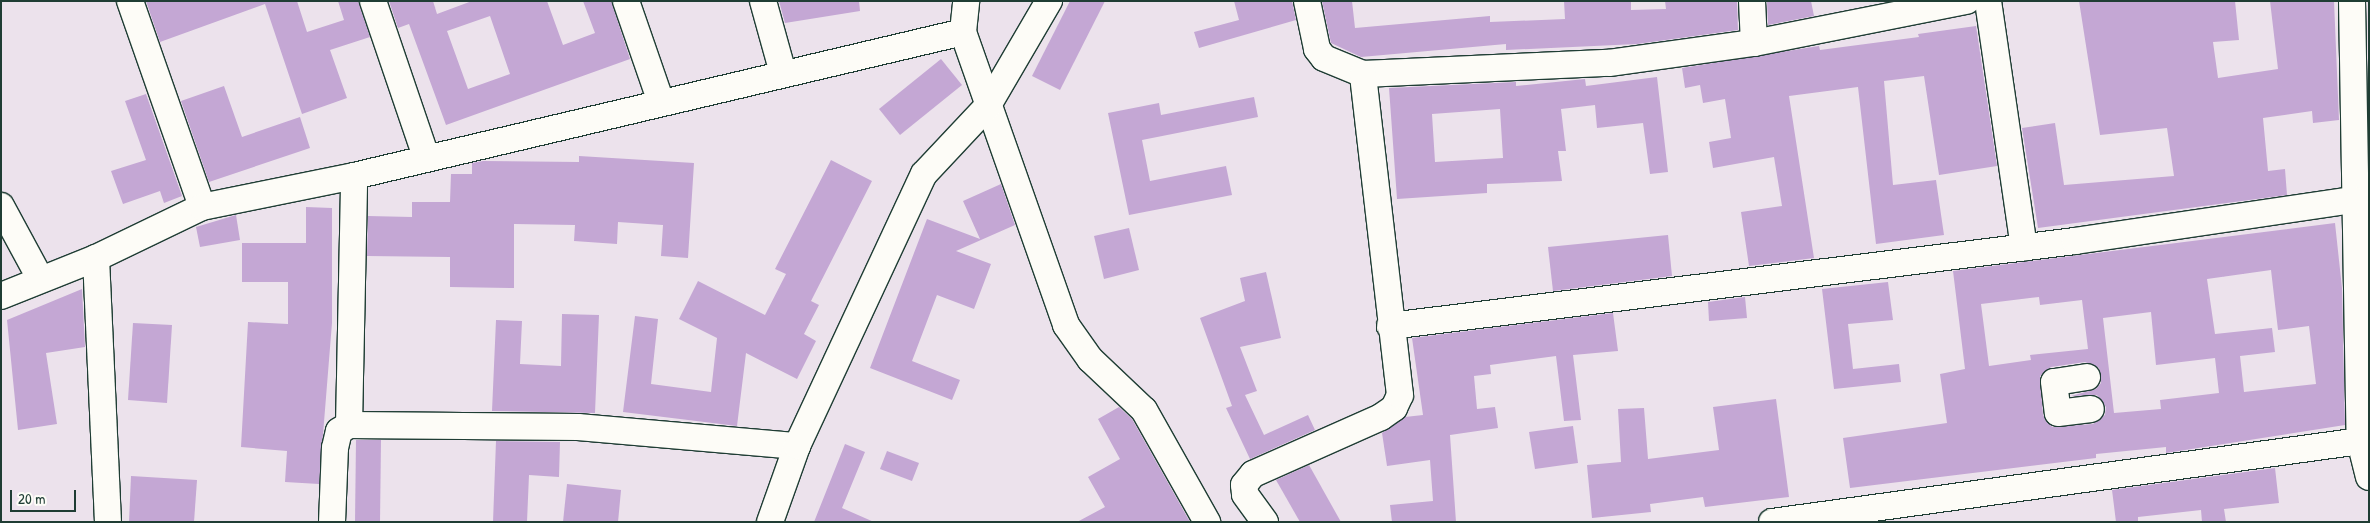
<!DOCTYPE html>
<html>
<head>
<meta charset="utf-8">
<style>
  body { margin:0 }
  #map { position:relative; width:2370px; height:523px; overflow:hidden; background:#ece2ec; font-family:"Patrick Hand",sans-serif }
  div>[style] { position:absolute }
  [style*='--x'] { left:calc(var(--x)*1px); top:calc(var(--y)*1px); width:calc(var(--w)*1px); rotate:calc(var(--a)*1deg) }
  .building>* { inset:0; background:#c4a7d4 }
  .roads { filter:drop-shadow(1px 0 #1f3d34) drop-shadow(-1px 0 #1f3d34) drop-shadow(0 1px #1f3d34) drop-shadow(0 -1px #1f3d34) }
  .minor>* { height:26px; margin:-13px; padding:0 13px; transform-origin:13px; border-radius:13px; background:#fdfcf7 }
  span { translate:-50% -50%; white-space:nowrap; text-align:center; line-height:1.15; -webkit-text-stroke:4px #fdfcf7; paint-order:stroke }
  .frame { position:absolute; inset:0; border:2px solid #1f3d34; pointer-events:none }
  .scale { position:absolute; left:10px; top:490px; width:66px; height:22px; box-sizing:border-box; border:2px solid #1f3d34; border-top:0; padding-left:6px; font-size:15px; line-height:18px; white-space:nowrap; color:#1f3d34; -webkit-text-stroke:4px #fdfcf7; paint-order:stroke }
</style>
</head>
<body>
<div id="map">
  <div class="building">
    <div style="clip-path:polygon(146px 1px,297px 1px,307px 32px,344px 20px,338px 1px,358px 1px,370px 37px,330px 50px,347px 98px,302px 114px,265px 4px,160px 42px)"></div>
    <div style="clip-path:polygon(evenodd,389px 1px,433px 1px,437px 14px,472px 1px,547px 1px,563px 45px,595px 33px,583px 1px,611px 1px,630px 59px,446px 125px,409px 24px,398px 28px,389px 1px,490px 16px,510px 74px,468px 89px,447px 31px,490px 16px)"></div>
    <div style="clip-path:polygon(779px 1px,859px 1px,860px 11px,785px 23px)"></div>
    <div style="clip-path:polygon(1070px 1px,1105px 1px,1060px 90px,1032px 76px)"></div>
    <div style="clip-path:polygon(1234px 1px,1292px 1px,1296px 20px,1199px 48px,1194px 32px,1239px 20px)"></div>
    <div style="clip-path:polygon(1322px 1px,1352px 1px,1355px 28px,1490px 16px,1490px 22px,1565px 19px,1564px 1px,1631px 1px,1631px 10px,1666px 9px,1665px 1px,1737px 1px,1738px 30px,1637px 44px,1506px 50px,1506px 44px,1361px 57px,1331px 43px)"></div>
    <div style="clip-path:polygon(1767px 1px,1811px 1px,1814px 16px,1768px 25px)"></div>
    <div style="clip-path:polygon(2079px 1px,2235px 1px,2239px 40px,2213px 42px,2218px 78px,2278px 69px,2270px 1px,2334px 1px,2339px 120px,2313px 123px,2312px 111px,2263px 118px,2268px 171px,2285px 169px,2287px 195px,2038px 228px,2022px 128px,2055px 123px,2064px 185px,2174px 176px,2167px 128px,2100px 135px)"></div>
    <div style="clip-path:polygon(1976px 26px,1997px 166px,1939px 175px,1924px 76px,1884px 81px,1893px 185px,1936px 180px,1944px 235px,1876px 244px,1858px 87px,1789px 96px,1814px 258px,1749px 266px,1741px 212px,1782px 206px,1774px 157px,1713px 168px,1709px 142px,1731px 138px,1725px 99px,1703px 103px,1700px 85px,1685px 88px,1682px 68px,1819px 46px,1820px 50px,1919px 37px,1918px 34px)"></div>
    <div style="clip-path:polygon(941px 59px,962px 85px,900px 135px,879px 109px)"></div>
    <div style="clip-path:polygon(evenodd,1657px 77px,1668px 172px,1650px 174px,1643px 123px,1597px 128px,1595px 105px,1561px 109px,1566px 151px,1558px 151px,1562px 181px,1487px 184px,1487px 193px,1397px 199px,1389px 88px,1516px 82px,1516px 86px,1585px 79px,1586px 86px,1657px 77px,1500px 109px,1503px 158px,1435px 162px,1432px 114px,1500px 109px)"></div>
    <div style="clip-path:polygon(224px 86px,242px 137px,300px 117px,310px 148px,209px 182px,181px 101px)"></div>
    <div style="clip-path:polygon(146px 94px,182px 196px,164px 203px,160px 191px,123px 204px,111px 171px,146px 160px,125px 101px)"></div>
    <div style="clip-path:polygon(1254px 97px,1258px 117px,1142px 140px,1150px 181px,1226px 166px,1232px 195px,1129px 215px,1108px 113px,1159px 103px,1161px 115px)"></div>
    <div style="clip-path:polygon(579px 156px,694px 163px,688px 258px,661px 256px,663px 225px,618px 222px,617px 244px,574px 241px,575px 225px,514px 224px,514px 288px,450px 287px,450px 257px,367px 256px,368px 216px,412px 217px,412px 202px,450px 202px,451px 174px,472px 174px,472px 163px,483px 161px,579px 162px)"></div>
    <div style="clip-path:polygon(831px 160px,872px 181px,811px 301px,819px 305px,804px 334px,816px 341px,797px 379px,746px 353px,737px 426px,623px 412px,635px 316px,658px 319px,651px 384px,711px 392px,717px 338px,679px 319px,698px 281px,765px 315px,786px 274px,775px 269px)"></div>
    <div style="clip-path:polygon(1001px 184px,1015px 225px,956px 251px,991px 264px,974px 309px,937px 295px,912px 361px,960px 380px,952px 400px,870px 368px,927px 219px,980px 239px,963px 201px)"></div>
    <div style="clip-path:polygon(306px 207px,332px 208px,332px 323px,319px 484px,285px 482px,287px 451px,241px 447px,248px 322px,288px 324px,288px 282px,242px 282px,242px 243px,306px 243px)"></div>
    <div style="clip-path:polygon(236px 215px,240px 240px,200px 247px,196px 227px)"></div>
    <div style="clip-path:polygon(evenodd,2335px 223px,2342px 288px,2345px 425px,2166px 453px,2166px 447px,2096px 454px,2096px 458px,1850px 488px,1843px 438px,1947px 423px,1940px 374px,1965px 369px,1953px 271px,2335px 223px,2271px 270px,2278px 330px,2309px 326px,2316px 384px,2244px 392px,2240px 356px,2275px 352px,2272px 328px,2215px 334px,2207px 279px,2271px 270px,2335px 223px,2039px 297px,2040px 305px,2082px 300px,2088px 349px,2030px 355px,2031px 360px,1989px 366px,1981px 304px,2039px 297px,2335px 223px,2151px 312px,2156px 365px,2215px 358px,2219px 393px,2160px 400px,2161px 409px,2114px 413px,2103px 318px,2151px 312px,2335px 223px,2085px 362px,2099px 368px,2101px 383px,2096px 389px,2071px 396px,2097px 395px,2106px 407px,2105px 415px,2093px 424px,2052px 427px,2043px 415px,2040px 376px,2051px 367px,2085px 362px)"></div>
    <div style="clip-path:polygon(1129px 228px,1139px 270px,1104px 279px,1094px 236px)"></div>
    <div style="clip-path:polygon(1668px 235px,1672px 276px,1553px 291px,1548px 247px)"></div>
    <div style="clip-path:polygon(1266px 272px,1281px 338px,1240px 347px,1257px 391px,1245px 395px,1264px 435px,1308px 415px,1315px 430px,1250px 459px,1226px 408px,1232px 406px,1200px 318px,1245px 301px,1240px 278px)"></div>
    <div style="clip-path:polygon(1888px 282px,1893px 320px,1848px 324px,1853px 369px,1899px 364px,1901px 382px,1834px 389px,1822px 289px)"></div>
    <div style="clip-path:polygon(82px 289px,85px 347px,46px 353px,57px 424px,18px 430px,7px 320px)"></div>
    <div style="clip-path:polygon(1745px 297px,1747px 318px,1709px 321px,1708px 302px)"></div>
    <div style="clip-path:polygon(1613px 313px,1618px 351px,1573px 355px,1581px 420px,1564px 421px,1556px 356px,1490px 365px,1491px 374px,1474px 376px,1477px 409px,1495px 407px,1498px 428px,1450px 435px,1456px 522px,1392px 522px,1390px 505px,1433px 501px,1430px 460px,1387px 466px,1382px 433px,1405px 417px,1423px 415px,1412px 338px)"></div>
    <div style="clip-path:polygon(562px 314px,599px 315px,595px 413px,492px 411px,496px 320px,522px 321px,520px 364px,561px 366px)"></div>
    <div style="clip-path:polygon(133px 323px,172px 325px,167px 403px,128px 400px)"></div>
    <div style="clip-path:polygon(1776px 399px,1789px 497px,1705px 507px,1703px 497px,1650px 504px,1651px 512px,1592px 518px,1587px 465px,1621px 462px,1618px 409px,1644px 408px,1648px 459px,1719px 450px,1713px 407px)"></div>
    <div style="clip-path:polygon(1119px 407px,1132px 419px,1190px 522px,1077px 522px,1105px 507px,1088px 477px,1120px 459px,1098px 419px)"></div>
    <div style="clip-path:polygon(1573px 426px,1578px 463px,1535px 469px,1529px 432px)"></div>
    <div style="clip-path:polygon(356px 440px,381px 440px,380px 522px,355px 522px)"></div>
    <div style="clip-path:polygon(496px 441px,560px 442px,559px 477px,529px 475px,527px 522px,493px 522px)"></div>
    <div style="clip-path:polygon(845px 444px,865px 452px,842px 508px,874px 522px,814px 522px)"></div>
    <div style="clip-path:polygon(887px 451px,919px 463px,912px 481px,880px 469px)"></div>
    <div style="clip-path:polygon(1309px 465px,1341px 522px,1300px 522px,1276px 480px)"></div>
    <div style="clip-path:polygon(2275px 468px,2279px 503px,2224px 509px,2226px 522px,2202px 522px,2201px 510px,2138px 517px,2138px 522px,2116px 522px,2112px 490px)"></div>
    <div style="clip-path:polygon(131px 476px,197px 480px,194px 522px,129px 522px)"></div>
    <div style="clip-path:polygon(567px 484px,621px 490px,618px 522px,563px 522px)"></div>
  </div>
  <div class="roads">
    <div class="minor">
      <div style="--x:130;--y:1;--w:218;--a:70.7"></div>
      <div style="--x:373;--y:1;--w:165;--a:71.2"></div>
      <div style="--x:626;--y:1;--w:107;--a:70.9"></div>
      <div style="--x:763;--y:1;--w:75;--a:74.5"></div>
      <div style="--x:1307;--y:1;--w:49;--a:78.2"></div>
      <div style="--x:1317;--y:49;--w:11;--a:52"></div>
      <div style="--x:1324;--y:58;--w:42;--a:22.3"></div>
      <div style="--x:1363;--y:74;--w:246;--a:-2.6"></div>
      <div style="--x:1609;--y:63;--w:146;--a:-7.9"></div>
      <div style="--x:1754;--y:43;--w:217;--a:-11.2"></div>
      <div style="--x:1752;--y:1;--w:42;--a:87.3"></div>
      <div style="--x:1988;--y:1;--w:249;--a:81.7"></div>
      <div style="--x:2352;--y:1;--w:440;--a:89"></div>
      <div style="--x:2360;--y:441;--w:37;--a:76"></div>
      <div style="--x:963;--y:32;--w:31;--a:-84"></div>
      <div style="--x:1;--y:206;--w:82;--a:61.6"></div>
      <div style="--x:96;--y:258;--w:264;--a:87.4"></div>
      <div style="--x:1;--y:296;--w:102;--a:-21.8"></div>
      <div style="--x:96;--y:258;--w:118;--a:-25.7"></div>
      <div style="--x:202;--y:207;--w:155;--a:-11.5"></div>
      <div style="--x:354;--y:176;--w:626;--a:-13.3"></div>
      <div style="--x:963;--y:32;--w:311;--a:70.6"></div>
      <div style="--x:1066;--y:325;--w:42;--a:54.8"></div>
      <div style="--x:1090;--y:359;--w:74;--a:43.4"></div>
      <div style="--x:1144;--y:410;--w:129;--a:60.6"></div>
      <div style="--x:1390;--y:326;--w:690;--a:-7.07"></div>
      <div style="--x:2075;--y:241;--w:282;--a:-8.4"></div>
      <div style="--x:2087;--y:377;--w:33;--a:171"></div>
      <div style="--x:2054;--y:382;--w:31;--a:83"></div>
      <div style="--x:2058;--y:413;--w:33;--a:-7"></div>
      <div style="--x:349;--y:425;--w:249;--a:-88.8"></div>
      <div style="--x:332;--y:522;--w:74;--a:-87.7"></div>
      <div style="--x:335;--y:448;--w:17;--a:-77"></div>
      <div style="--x:339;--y:431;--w:12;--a:-31"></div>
      <div style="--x:349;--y:425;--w:229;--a:0.5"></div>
      <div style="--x:578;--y:427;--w:220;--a:5"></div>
      <div style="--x:770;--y:522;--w:81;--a:-70.4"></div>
      <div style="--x:797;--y:446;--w:300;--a:-65"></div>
      <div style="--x:924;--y:174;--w:92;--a:-46.8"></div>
      <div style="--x:987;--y:107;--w:123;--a:-59.7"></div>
      <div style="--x:1265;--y:522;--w:34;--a:-126"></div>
      <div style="--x:1245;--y:494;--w:9;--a:-96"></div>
      <div style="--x:1244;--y:485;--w:14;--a:-51"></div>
      <div style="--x:1253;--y:474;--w:140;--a:-24"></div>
      <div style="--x:1381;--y:417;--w:16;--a:-35"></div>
      <div style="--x:1394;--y:408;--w:14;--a:-65"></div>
      <div style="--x:1400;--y:395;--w:323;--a:-96.6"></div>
      <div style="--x:1772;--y:522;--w:594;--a:-7.84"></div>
    </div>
  </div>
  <div class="frame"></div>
  <div class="scale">20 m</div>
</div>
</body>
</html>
